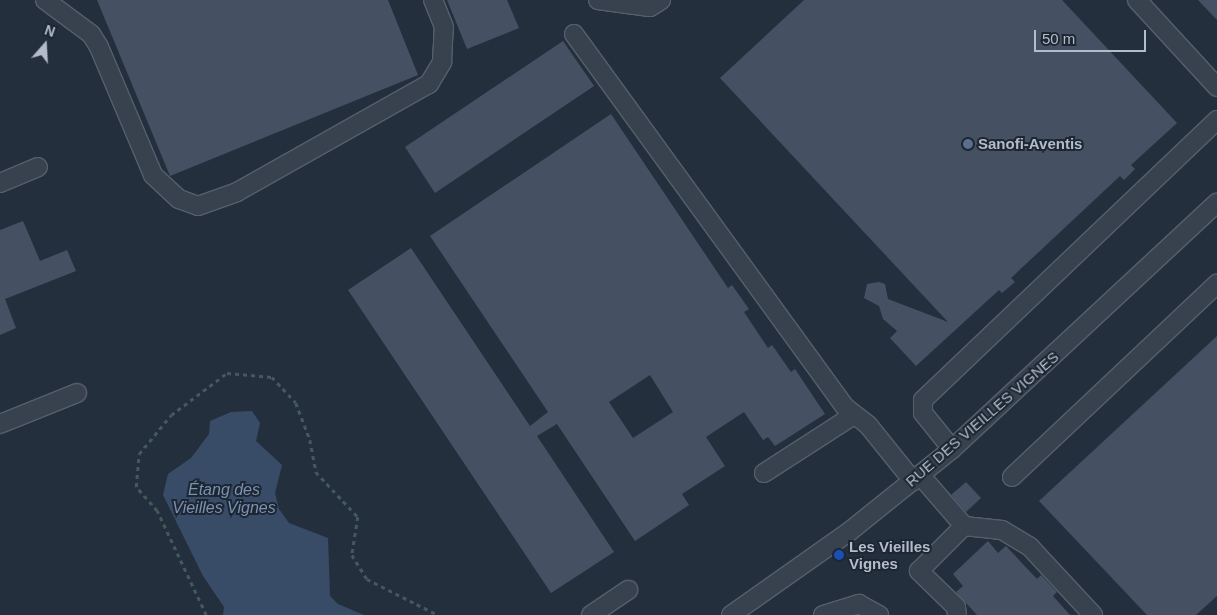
<!DOCTYPE html>
<html>
<head>
<meta charset="utf-8">
<style>
  body { margin:0 }
  #map { position:relative; width:1217px; height:615px; overflow:hidden; background:#242f3e; font-family:Helvetica,sans-serif }
  div>[style] { position:absolute }
  [style*='--x'] { left:calc(var(--x)*1px); top:calc(var(--y)*1px); width:calc(var(--w)*1px); rotate:calc(var(--a)*1deg) }
  .water>* { inset:0; background:#394c67 }
  .building>* { inset:0; background:#455162 }
  .path>* { height:2.5px; margin-top:-1.25px; transform-origin:0; background:repeating-linear-gradient(90deg,#44595c 0 4px,transparent 0 8px) }
  .roads { filter:drop-shadow(1px 0 #565f6c) drop-shadow(-1px 0 #565f6c) drop-shadow(0 1px #565f6c) drop-shadow(0 -1px #565f6c) }
  .minor>* { height:18px; margin:-9px; padding:0 9px; transform-origin:9px; border-radius:9px; background:#38414e }
  .dots>* { width:14px; height:14px; translate:-50% -50%; box-sizing:border-box; border:2px solid #1d2633; border-radius:50% }
  span { translate:-50% -50%; white-space:nowrap; text-align:center; line-height:1.15; -webkit-text-stroke:4px #1d2633; paint-order:stroke }
  .poi-label { font-size:15px; color:#b4bcc9; font-weight:700 }
  .left { translate:0 -50%; text-align:left }
  .street-label { font-size:15px; color:#b4bcc9 }
  .water-label { font-size:16px; color:#7c92b1; font-style:italic }
  .north { position:absolute; left:20px; top:20px; width:50px; height:50px; -webkit-text-stroke:4px #1d2633; paint-order:stroke; rotate:19deg; font-size:14px; font-weight:700; line-height:20px; text-align:center; color:#b4bcc9 }
  .north::after { content:''; display:block; margin:auto; width:18px; height:22px; background:#b4bcc9; clip-path:polygon(50% 0,100% 100%,50% 72%,0 100%) }
  .scale { position:absolute; left:1034px; top:30px; width:112px; height:22px; box-sizing:border-box; border:2px solid #b4bcc9; border-top:0; padding-left:6px; font-size:15px; line-height:18px; white-space:nowrap; color:#b4bcc9; -webkit-text-stroke:4px #1d2633; paint-order:stroke }
</style>
</head>
<body>
<div id="map">
  <div class="water">
    <div style="clip-path:polygon(252px 411px,260px 423px,256px 441px,282px 465px,275px 493px,279px 509px,289px 523px,328px 538px,330px 596px,338px 604px,364px 615px,223px 615px,224px 607px,203px 576px,163px 495px,168px 474px,191px 458px,209px 434px,210px 421px,231px 412px)"></div>
  </div>
  <div class="building">
    <div style="clip-path:polygon(97px 0,388px 0,418px 75px,170px 176px)"></div>
    <div style="clip-path:polygon(447px 0,507px 0,519px 28px,467px 49px)"></div>
    <div style="clip-path:polygon(804px 0,1062px 0,1177px 123px,1131px 165px,1135px 169px,1124px 180px,1120px 176px,1011px 278px,1015px 282px,1002px 293px,999px 290px,916px 366px,890px 338px,897px 331px,883px 319px,879px 306px,864px 298px,867px 284px,879px 282px,885px 284px,888px 299px,948px 322px,720px 78px)"></div>
    <div style="clip-path:polygon(1198px 0,1217px 0,1217px 20px)"></div>
    <div style="clip-path:polygon(563px 41px,594px 86px,435px 193px,405px 147px)"></div>
    <div style="clip-path:polygon(evenodd,611px 114px,728px 288px,732px 285px,749px 309px,744px 312px,768px 348px,772px 345px,791px 372px,795px 369px,825px 414px,775px 446px,768px 437px,763px 440px,744px 412px,706px 437px,725px 466px,682px 494px,689px 505px,635px 541px,557px 424px,537px 436px,614px 552px,551px 593px,348px 290px,411px 248px,530px 426px,548px 412px,430px 236px,611px 114px,650px 375px,673px 412px,633px 438px,609px 402px,650px 375px)"></div>
    <div style="clip-path:polygon(23px 221px,40px 261px,67px 250px,76px 271px,5px 299px,16px 328px,0 335px,0 230px)"></div>
    <div style="clip-path:polygon(1217px 336px,1217px 596px,1196px 615px,1147px 615px,1039px 501px)"></div>
    <div style="clip-path:polygon(966px 482px,981px 498px,966px 512px,951px 495px)"></div>
    <div style="clip-path:polygon(988px 541px,998px 553px,1006px 546px,1037px 579px,1041px 575px,1057px 592px,1053px 596px,1070px 615px,977px 615px,956px 592px,963px 586px,953px 574px)"></div>
  </div>
  <div class="path">
    <div style="--x:206;--y:615;--w:115;--a:-115.2"></div>
    <div style="--x:157;--y:511;--w:32;--a:-131"></div>
    <div style="--x:136;--y:487;--w:33;--a:-85"></div>
    <div style="--x:139;--y:454;--w:50;--a:-50.6"></div>
    <div style="--x:171;--y:415;--w:70;--a:-36.9"></div>
    <div style="--x:227;--y:373;--w:45;--a:5.1"></div>
    <div style="--x:272;--y:377;--w:35;--a:47"></div>
    <div style="--x:296;--y:403;--w:40;--a:69"></div>
    <div style="--x:310;--y:440;--w:33;--a:79"></div>
    <div style="--x:316;--y:472;--w:62;--a:47"></div>
    <div style="--x:358;--y:517;--w:38;--a:99"></div>
    <div style="--x:352;--y:555;--w:28;--a:58"></div>
    <div style="--x:367;--y:579;--w:80;--a:26.9"></div>
  </div>
  <div class="roads">
    <div class="minor">
      <div style="--x:45;--y:0;--w:57;--a:36.5"></div>
      <div style="--x:91;--y:34;--w:15;--a:58"></div>
      <div style="--x:99;--y:47;--w:139;--a:67.1"></div>
      <div style="--x:153;--y:175;--w:35;--a:43"></div>
      <div style="--x:179;--y:199;--w:20;--a:20"></div>
      <div style="--x:198;--y:206;--w:41;--a:-19.7"></div>
      <div style="--x:237;--y:192;--w:220;--a:-29.4"></div>
      <div style="--x:429;--y:84;--w:26;--a:-59"></div>
      <div style="--x:442;--y:62;--w:35;--a:-87"></div>
      <div style="--x:444;--y:27;--w:29;--a:-112"></div>
      <div style="--x:598;--y:0;--w:52;--a:7.7"></div>
      <div style="--x:650;--y:7;--w:13;--a:-32"></div>
      <div style="--x:1137;--y:0;--w:118;--a:47.4"></div>
      <div style="--x:574;--y:34;--w:461;--a:54"></div>
      <div style="--x:845;--y:407;--w:29;--a:38"></div>
      <div style="--x:868;--y:425;--w:72;--a:51.2"></div>
      <div style="--x:0;--y:183;--w:41;--a:-22.8"></div>
      <div style="--x:0;--y:424;--w:83;--a:-21.9"></div>
      <div style="--x:952;--y:449;--w:46;--a:-128.9"></div>
      <div style="--x:923;--y:413;--w:13;--a:-90"></div>
      <div style="--x:923;--y:400;--w:406;--a:-43.6"></div>
      <div style="--x:764;--y:473;--w:107;--a:-32.8"></div>
      <div style="--x:920;--y:475;--w:67;--a:49.2"></div>
      <div style="--x:1012;--y:477;--w:282;--a:-43.3"></div>
      <div style="--x:591;--y:615;--w:45;--a:-34"></div>
      <div style="--x:731;--y:615;--w:146;--a:-35.2"></div>
      <div style="--x:850;--y:531;--w:131;--a:-38.8"></div>
      <div style="--x:952;--y:449;--w:362;--a:-42.9"></div>
      <div style="--x:823;--y:615;--w:38;--a:-17"></div>
      <div style="--x:859;--y:604;--w:23;--a:29"></div>
      <div style="--x:957;--y:615;--w:8;--a:-97"></div>
      <div style="--x:956;--y:607;--w:52;--a:-135.8"></div>
      <div style="--x:919;--y:571;--w:64;--a:-45"></div>
      <div style="--x:964;--y:526;--w:38;--a:6"></div>
      <div style="--x:1002;--y:530;--w:33;--a:31"></div>
      <div style="--x:1030;--y:547;--w:93;--a:47.2"></div>
    </div>
  </div>
  <div class="dots">
    <div style="left:968px;top:144px;background:#5c6f8a"></div>
    <div style="left:839px;top:555px;background:#1a4fb4"></div>
  </div>
  <div class="poi-label">
    <span class="left" style="left:978px;top:144px">Sanofi-Aventis</span>
    <span class="left" style="left:849px;top:555px">Les Vieilles<br>Vignes</span>
  </div>
  <div class="street-label">
    <span style="left:982px;top:419px;rotate:-41deg">RUE DES VIEILLES VIGNES</span>
  </div>
  <div class="water-label">
    <span style="left:224px;top:499px">Étang des<br>Vieilles Vignes</span>
  </div>
  <div class="north">N</div>
  <div class="scale">50 m</div>
</div>
</body>
</html>
